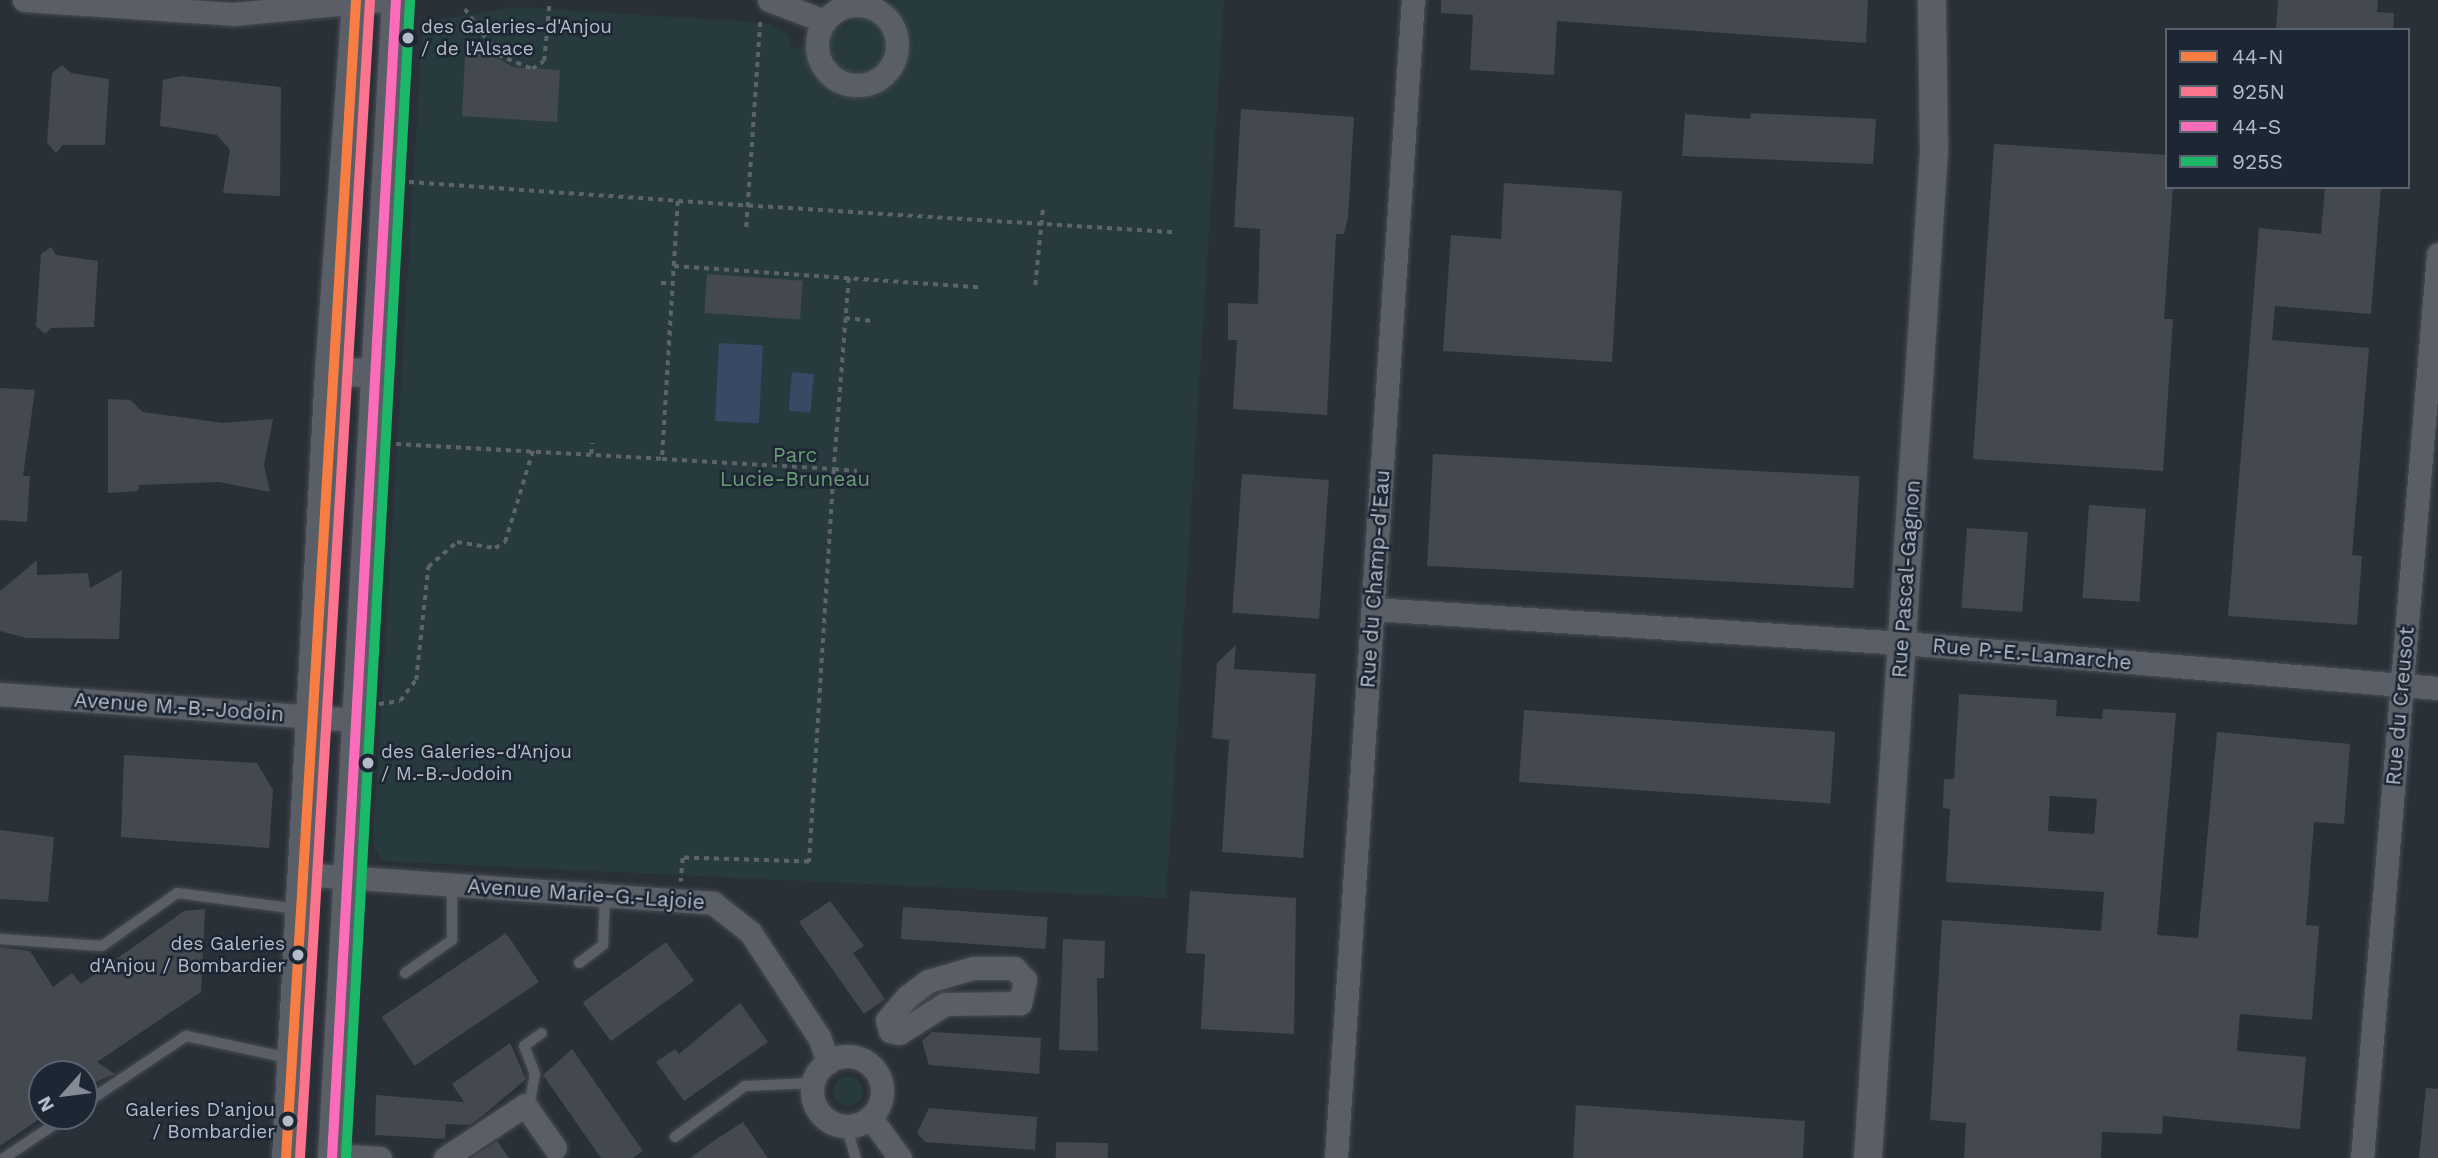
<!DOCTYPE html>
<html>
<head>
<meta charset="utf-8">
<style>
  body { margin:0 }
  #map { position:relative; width:2438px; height:1158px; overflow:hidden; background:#2a3038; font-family:"Work Sans",sans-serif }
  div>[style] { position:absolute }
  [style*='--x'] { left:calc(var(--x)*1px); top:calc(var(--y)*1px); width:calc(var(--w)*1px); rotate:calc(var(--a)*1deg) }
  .green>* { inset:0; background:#273a3e }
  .round { border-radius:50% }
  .water>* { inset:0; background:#384963; transform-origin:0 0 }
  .building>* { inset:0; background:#444950; transform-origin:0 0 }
  .path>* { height:3.5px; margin-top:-1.75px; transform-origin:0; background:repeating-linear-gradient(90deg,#5d636a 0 5px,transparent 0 10px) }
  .roads { filter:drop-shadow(0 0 2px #484c53) drop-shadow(0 0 2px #484c53) }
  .service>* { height:10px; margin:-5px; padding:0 5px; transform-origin:5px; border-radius:5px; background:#5a5e66 }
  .minor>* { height:23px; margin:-11.5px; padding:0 11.5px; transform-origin:11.5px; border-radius:11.5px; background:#5a5e66 }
  .minor>.ring { margin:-11.5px; padding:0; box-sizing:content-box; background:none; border:23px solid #5a5e66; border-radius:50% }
  .tertiary>* { height:28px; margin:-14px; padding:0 14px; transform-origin:14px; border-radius:14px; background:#5a5e66 }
  .bus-1>* { height:10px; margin:-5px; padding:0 5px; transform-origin:5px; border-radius:5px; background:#f77d43 }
  .bus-2>* { height:10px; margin:-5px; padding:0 5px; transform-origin:5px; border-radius:5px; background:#fc738d }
  .bus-3>* { height:10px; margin:-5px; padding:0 5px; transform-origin:5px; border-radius:5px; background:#fb6dba }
  .bus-4>* { height:10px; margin:-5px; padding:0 5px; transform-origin:5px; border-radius:5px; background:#1ab867 }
  .dots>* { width:19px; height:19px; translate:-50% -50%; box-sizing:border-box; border:4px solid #1d2633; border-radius:50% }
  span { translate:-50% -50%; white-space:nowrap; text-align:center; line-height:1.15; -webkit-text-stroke:5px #1d2633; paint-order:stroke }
  .bus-label { font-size:19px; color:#b4bcc9 }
  .left { translate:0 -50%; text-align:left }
  .right { translate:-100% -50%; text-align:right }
  .park-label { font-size:21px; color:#6b9a76 }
  .street-label { font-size:21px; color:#b4bcc9 }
  .legend { position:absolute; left:2165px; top:28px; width:245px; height:161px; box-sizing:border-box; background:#1d2633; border:2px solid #59626f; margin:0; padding:9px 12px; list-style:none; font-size:21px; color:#b4bcc9 }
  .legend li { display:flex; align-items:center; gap:14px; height:35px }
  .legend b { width:35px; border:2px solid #59626f }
  .north { position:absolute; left:28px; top:1060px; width:70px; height:70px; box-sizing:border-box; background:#1d2633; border:2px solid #59626f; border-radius:50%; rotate:242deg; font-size:19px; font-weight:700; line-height:28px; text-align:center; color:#b4bcc9 }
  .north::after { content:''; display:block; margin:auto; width:24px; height:32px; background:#848b96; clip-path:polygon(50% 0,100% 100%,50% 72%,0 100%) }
</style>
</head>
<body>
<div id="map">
  <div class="green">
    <i style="clip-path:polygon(897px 0,1224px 0,1166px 898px,382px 861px,373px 845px,423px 22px,516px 7px,769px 23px,787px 33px,794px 50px)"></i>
    <i class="round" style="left:833px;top:1076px;width:30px;height:30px"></i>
  </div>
  <div class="water">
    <i style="left:719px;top:343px;width:44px;height:78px;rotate:3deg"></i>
    <i style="left:792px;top:372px;width:22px;height:39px;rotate:5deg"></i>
  </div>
  <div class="building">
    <i style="clip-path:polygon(1441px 0,1868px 0,1866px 43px,1557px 21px,1554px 75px,1470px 70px,1473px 15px,1441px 13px)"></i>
    <i style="clip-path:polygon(2278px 0,2378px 0,2377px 12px,2394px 13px,2393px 30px,2276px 30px)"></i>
    <i style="clip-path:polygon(476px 46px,513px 67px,560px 70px,557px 122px,462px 116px,465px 57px)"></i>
    <i style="clip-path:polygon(62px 65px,71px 73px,109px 79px,105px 145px,63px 145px,56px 153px,47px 143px,52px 73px)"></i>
    <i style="clip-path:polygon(181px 76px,281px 87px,280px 196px,223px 193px,230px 150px,217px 135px,160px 126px,163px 80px)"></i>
    <i style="clip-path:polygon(1241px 109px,1354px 117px,1348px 218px,1344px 234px,1336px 234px,1327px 415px,1233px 409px,1237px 340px,1228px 340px,1228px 303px,1258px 304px,1260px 229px,1234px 227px)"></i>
    <i style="clip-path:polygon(1751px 113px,1876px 119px,1873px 164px,1682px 156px,1685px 114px,1750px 119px)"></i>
    <i style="clip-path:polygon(1994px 144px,2167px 155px,2167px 187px,2173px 187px,2164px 319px,2173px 319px,2163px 471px,1973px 459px)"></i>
    <i style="clip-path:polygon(1504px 183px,1622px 191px,1612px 362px,1443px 351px,1451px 235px,1501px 239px)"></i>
    <i style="clip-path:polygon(2325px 187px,2381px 187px,2371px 314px,2275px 306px,2272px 340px,2369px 348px,2352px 555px,2362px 556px,2357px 625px,2228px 616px,2259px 228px,2321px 234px)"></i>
    <i style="clip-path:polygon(51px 247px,56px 255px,98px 261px,94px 327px,51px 328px,45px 334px,36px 326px,41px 254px)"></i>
    <i style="left:707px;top:274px;width:96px;height:39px;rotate:4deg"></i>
    <i style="clip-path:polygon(0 388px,35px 390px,23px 476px,30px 476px,27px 522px,0 520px)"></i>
    <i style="clip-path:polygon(108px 399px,130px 400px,143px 412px,223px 423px,273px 419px,264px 465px,270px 492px,219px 482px,139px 485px,138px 491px,108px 493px)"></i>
    <i style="left:1433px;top:454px;width:427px;height:112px;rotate:3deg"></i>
    <i style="left:1242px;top:474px;width:87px;height:139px;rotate:4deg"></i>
    <i style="left:2089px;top:505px;width:57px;height:93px;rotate:4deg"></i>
    <i style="left:1967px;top:528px;width:61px;height:80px;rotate:4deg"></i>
    <i style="clip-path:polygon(37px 560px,37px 575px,88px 573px,90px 588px,122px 570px,119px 639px,26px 638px,0 631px,0 591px)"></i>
    <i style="clip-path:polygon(1236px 645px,1234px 669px,1316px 674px,1303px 858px,1222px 852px,1229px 740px,1212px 738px,1217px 663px)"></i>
    <i style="clip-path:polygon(evenodd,1959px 694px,2057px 700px,2056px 716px,2102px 719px,2103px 709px,2176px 713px,2157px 935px,2198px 938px,2217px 732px,2350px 744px,2344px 824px,2314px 822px,2306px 925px,2319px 926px,2312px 1020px,2240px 1014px,2237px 1051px,2306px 1057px,2300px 1129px,2163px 1116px,2162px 1134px,2102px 1132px,2101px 1158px,1964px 1158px,1966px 1123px,1930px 1120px,1942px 920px,2101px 931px,2104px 892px,1946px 882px,1950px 809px,1943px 808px,1944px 779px,1954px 779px,1959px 694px,2050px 796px,2097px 799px,2094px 834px,2048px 831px,2050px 796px)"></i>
    <i style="left:1524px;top:710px;width:312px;height:72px;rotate:4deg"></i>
    <i style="clip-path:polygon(124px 755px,257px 763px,273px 790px,269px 848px,121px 837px)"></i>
    <i style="clip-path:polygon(0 830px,54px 837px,48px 902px,0 899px)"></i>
    <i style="clip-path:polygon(1190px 891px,1296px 898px,1294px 1034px,1201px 1029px,1205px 954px,1186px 953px)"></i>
    <i style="clip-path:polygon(830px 901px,864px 946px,853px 953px,885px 999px,864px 1014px,799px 922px)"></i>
    <i style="left:903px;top:907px;width:145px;height:32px;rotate:4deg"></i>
    <i style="clip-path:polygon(205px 909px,201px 992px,97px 1062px,115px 1074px,84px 1087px,84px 1074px,42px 1074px,42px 1117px,0 1146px,0 947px,30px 951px,53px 987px,72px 973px,81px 984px,184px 911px)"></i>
    <i style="left:506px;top:933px;width:59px;height:150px;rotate:56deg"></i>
    <i style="clip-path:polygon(1063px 939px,1105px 941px,1104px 978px,1097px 978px,1098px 1051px,1059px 1050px)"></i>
    <i style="left:666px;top:942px;width:48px;height:103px;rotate:54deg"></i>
    <i style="clip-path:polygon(740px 1003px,768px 1042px,684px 1101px,656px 1062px,675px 1049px,679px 1054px)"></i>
    <i style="clip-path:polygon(932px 1032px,1041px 1038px,1039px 1074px,929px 1065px,922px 1041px)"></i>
    <i style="clip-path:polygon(510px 1043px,526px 1079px,481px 1117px,470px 1125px,446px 1124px,445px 1139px,375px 1135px,376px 1095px,464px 1102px,452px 1084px)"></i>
    <i style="clip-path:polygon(572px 1049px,643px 1151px,633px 1158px,601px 1158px,543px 1075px)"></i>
    <i style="clip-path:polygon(2426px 1088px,2438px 1089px,2438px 1158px,2419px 1158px)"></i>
    <i style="clip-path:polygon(1576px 1105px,1805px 1121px,1803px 1158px,1573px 1158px)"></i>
    <i style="clip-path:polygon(929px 1108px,1037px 1117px,1035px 1150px,925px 1142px,917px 1133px)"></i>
    <i style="clip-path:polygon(743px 1122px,768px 1158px,690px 1158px,718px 1138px)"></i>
    <i style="clip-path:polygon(497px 1141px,509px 1158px,470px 1158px)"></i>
    <i style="left:1056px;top:1142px;width:52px;height:16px;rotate:1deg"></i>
  </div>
  <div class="path">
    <i style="--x:465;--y:9;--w:57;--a:54.3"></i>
    <i style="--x:498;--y:55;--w:37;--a:22"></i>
    <i style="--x:532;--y:69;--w:14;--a:-34"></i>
    <i style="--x:544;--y:61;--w:55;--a:-84.8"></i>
    <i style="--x:409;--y:182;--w:270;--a:4"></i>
    <i style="--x:678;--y:201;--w:258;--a:93.5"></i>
    <i style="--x:662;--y:459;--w:172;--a:3.3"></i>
    <i style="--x:834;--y:469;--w:394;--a:93.6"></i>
    <i style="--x:809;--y:862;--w:126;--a:-178.2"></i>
    <i style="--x:683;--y:858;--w:24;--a:95"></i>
    <i style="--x:678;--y:201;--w:497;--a:3.6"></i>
    <i style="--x:746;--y:227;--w:207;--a:-86.1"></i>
    <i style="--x:674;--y:266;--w:305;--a:4"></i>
    <i style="--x:849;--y:278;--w:192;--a:94.5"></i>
    <i style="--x:834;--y:469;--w:23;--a:5"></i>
    <i style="--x:661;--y:283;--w:12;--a:0"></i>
    <i style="--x:1035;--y:285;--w:79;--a:-84.2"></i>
    <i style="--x:845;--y:318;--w:28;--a:6"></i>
    <i style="--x:396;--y:444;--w:266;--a:3.2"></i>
    <i style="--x:591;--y:454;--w:11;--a:-85"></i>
    <i style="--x:379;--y:704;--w:21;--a:-8"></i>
    <i style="--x:400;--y:701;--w:26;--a:-53"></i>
    <i style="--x:416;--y:680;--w:114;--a:-83.9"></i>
    <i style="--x:428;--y:567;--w:38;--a:-41"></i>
    <i style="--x:457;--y:542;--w:38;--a:9"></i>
    <i style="--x:495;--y:548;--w:12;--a:-31"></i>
    <i style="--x:505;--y:542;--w:96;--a:-73.1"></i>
  </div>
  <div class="roads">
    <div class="service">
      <i style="--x:0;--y:939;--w:102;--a:3.9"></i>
      <i style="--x:102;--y:946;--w:92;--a:-35.2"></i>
      <i style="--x:177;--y:893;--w:121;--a:7.6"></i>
      <i style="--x:579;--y:963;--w:30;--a:-37"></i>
      <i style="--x:603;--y:945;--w:49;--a:-87.7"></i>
      <i style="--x:405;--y:973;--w:57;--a:-35.1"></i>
      <i style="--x:452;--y:940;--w:56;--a:-90"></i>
      <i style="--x:84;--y:1104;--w:123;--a:-33.7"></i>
      <i style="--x:186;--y:1036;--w:105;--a:12.1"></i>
      <i style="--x:529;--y:1107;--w:34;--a:-80"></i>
      <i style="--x:535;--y:1074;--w:30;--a:-111"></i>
      <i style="--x:524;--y:1046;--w:22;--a:-36"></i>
      <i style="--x:846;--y:1126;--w:34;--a:73"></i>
      <i style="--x:675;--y:1137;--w:87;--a:-36.1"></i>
      <i style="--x:745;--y:1086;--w:68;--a:-2.5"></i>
      <i style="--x:4;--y:1158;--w:76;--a:-33.7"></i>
    </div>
    <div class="minor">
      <i style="--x:24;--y:0;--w:209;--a:3.8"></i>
      <i style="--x:233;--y:14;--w:148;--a:-5.4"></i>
      <i style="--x:769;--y:0;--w:59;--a:20.9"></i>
      <i class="ring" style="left:817px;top:5px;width:57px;height:57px"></i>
      <i style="--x:1373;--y:609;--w:531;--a:3.67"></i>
      <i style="--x:1903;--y:643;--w:537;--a:4.81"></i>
      <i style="--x:0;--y:694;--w:358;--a:4.2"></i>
      <i style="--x:301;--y:874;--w:413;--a:4"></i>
      <i style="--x:713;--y:903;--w:47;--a:38.1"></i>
      <i style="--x:750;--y:932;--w:126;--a:56.7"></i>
      <i style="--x:819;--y:1037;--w:27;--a:70"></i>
      <i style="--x:973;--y:968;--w:41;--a:0"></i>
      <i style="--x:1014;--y:968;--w:16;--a:47"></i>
      <i style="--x:1025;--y:980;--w:24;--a:102"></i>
      <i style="--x:1020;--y:1003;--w:75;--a:179.2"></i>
      <i style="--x:945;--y:1004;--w:54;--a:147.8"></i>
      <i style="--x:899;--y:1033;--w:9;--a:-167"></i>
      <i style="--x:890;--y:1031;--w:11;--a:-105"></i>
      <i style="--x:887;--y:1020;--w:32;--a:-49"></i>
      <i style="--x:908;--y:996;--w:25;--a:-37"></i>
      <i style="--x:928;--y:981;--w:47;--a:-16.1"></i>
      <i class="ring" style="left:812px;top:1056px;width:47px;height:47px"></i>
      <i style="--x:870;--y:1117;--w:51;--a:53.8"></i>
      <i style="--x:332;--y:1155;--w:48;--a:3.6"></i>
      <i style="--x:445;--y:1158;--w:96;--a:-33.5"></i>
      <i style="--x:525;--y:1105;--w:52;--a:55.1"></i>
      <i style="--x:1336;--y:1158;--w:1161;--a:-86.2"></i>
      <i style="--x:2362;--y:1158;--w:907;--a:-85.19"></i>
    </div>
    <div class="tertiary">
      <i style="--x:329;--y:371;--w:49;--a:3.5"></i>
      <i style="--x:286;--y:1158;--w:788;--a:-86.87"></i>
      <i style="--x:329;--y:371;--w:372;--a:-85.8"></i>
      <i style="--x:332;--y:1158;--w:1160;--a:-86.84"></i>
      <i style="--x:1868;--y:1158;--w:1008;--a:-86.25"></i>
      <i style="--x:1934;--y:152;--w:152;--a:-90.8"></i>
    </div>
  </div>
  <div class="bus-1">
    <i style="--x:286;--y:1158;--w:1160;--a:-86.54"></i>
  </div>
  <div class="bus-2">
    <i style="--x:300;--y:1158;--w:1159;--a:-86.54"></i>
  </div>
  <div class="bus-3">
    <i style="--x:332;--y:1158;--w:1160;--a:-86.84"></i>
  </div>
  <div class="bus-4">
    <i style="--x:346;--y:1158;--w:1159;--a:-86.83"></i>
  </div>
  <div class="dots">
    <i style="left:408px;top:38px;background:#b4bcc9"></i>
    <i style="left:368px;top:763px;background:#b4bcc9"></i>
    <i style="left:298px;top:955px;background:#b4bcc9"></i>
    <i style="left:288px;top:1121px;background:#b4bcc9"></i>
  </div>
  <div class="bus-label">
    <span class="left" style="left:421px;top:38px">des Galeries-d'Anjou<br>/ de l'Alsace</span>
    <span class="left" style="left:381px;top:763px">des Galeries-d'Anjou<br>/ M.-B.-Jodoin</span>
    <span class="right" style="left:285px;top:955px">des Galeries<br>d'Anjou / Bombardier</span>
    <span class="right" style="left:275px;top:1121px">Galeries D'anjou<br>/ Bombardier</span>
  </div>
  <div class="park-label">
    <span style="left:795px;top:467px">Parc<br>Lucie-Bruneau</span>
  </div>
  <div class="street-label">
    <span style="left:1375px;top:579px;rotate:-86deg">Rue du Champ-d'Eau</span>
    <span style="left:1906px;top:579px;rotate:-86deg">Rue Pascal-Gagnon</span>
    <span style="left:2032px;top:654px;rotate:5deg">Rue P.-E.-Lamarche</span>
    <span style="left:2400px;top:706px;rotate:-85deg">Rue du Creusot</span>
    <span style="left:179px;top:707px;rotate:4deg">Avenue M.-B.-Jodoin</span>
    <span style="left:586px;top:894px;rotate:4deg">Avenue Marie-G.-Lajoie</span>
  </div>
  <ul class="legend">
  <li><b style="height:9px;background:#f77d43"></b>44-N</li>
  <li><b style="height:9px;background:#fc738d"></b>925N</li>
  <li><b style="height:9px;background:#fb6dba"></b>44-S</li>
  <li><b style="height:9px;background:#1ab867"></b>925S</li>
  </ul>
  <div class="north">N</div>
</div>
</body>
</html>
